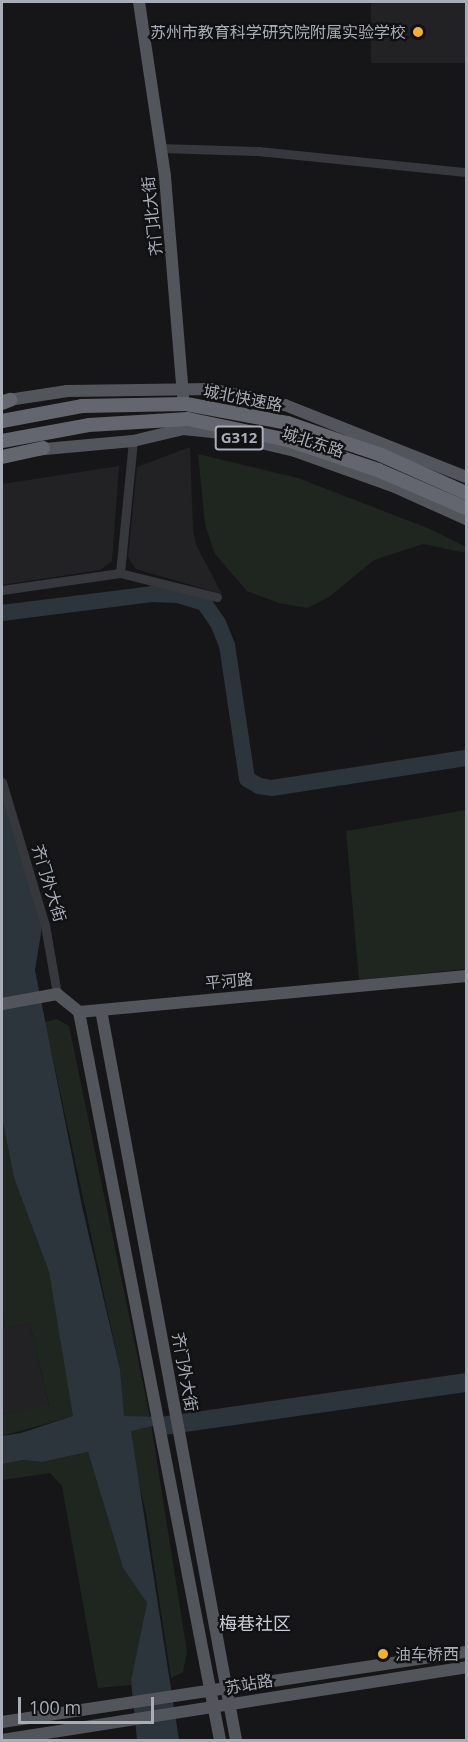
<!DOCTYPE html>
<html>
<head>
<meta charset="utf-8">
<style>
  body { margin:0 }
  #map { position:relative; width:468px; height:1742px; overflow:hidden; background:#161618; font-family:"Open Sans","Noto Sans SC",sans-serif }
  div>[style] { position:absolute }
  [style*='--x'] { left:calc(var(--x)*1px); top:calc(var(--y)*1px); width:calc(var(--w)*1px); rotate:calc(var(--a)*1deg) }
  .built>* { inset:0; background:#222225; transform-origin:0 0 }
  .green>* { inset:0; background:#1e261f }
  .water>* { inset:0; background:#2c353c }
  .river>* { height:16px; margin:-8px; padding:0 8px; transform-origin:8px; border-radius:8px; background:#2c353c }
  .minor>* { height:9px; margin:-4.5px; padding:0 4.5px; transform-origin:4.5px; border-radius:4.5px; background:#37383d }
  .major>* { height:12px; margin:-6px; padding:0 6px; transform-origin:6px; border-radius:6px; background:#53555c }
  .highway>* { height:14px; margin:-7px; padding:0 7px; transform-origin:7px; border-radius:7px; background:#63666e }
  .dots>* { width:16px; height:16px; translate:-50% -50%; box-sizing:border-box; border:3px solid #111113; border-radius:50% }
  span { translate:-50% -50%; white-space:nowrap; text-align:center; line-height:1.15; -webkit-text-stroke:4.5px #111113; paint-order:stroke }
  .shield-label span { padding:2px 4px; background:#111113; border:2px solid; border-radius:4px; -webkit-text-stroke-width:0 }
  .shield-label { font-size:15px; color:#a8adb8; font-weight:700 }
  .poi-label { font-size:16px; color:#a8adb8 }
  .right { translate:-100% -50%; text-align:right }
  .left { translate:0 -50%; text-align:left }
  .street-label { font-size:16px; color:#a8adb8 }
  .neighbourhood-label { font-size:18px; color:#c9ccd4 }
  .frame { position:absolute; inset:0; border:3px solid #a8adb8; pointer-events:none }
  .scale { position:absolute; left:18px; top:1697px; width:136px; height:27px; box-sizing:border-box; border:3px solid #a8adb8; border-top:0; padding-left:8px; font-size:18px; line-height:21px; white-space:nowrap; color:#a8adb8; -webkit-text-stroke:4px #111113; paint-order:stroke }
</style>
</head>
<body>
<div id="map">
  <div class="built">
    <i style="left:371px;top:2px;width:95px;height:61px"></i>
    <i style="clip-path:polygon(190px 447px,193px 530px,197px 547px,222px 594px,136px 569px,128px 557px,137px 467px)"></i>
    <i style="clip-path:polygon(119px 466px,112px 561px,100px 570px,2px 585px,2px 484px)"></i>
    <i style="clip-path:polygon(2px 1303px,5px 1328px,30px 1323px,49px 1406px,2px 1414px)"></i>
  </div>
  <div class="green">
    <i style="clip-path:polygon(198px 454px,298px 478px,430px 529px,466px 547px,466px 553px,423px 544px,374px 560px,329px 597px,307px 608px,279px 603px,247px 591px,215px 554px,205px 524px)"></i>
    <i style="clip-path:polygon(466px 810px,466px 969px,359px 980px,346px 831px)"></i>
    <i style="clip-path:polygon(57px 1019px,69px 1026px,150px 1417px,187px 1652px,183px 1672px,171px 1678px,146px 1513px,122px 1412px,120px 1369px,45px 1022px)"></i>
    <i style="clip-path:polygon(2px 1118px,14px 1178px,49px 1272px,74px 1416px,2px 1436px,2px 1414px,49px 1405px,30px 1323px,5px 1328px,2px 1303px)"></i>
    <i style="clip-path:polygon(88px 1452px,123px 1568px,147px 1603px,131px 1685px,98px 1688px,62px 1486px,50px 1473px,2px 1480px,2px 1464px,23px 1460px,42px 1462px)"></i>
  </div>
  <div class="water">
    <i style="clip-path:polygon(2px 794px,42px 927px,35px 970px,82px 1206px,120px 1369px,124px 1416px,160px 1417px,466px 1373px,466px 1392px,164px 1435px,162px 1424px,131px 1431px,179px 1740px,137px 1740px,131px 1681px,147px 1603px,123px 1568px,88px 1452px,42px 1462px,23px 1460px,2px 1464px,2px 1436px,21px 1433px,73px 1416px,49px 1272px,14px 1178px,2px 1118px)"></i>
  </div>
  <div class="river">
    <i style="--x:2;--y:613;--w:151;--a:-7.2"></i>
    <i style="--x:152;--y:594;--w:26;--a:2"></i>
    <i style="--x:178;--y:595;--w:27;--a:17"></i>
    <i style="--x:204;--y:603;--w:24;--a:55"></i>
    <i style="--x:218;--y:623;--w:24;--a:68"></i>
    <i style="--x:227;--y:645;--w:135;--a:81.5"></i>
    <i style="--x:247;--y:779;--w:14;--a:30"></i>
    <i style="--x:259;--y:786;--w:13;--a:9"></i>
    <i style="--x:272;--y:788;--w:196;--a:-8.8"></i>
  </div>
  <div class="minor">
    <i style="--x:161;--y:148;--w:97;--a:1.8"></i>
    <i style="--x:258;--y:151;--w:209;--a:5.8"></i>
    <i style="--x:120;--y:573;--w:133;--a:-84.4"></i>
    <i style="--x:2;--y:590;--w:119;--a:-8.2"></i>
    <i style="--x:120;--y:573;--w:100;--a:13.9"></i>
    <i style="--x:2;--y:782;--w:149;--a:73.3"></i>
    <i style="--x:45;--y:925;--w:70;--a:80.1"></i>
  </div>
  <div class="major">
    <i style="--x:139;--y:2;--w:177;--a:81.5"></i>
    <i style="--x:165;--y:177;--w:221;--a:85.3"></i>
    <i style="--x:2;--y:401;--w:66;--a:-8.7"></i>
    <i style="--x:67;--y:391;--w:144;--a:-0.8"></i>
    <i style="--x:211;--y:389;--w:76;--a:12.2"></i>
    <i style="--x:285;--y:405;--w:195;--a:21.7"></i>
    <i style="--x:34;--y:450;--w:99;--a:-5.2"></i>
    <i style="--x:133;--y:441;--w:51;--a:-13.5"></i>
    <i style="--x:183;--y:429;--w:30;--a:6"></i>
    <i style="--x:213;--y:432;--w:84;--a:13"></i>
    <i style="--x:295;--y:451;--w:106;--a:19.8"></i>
    <i style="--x:395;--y:487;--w:78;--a:24.3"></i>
    <i style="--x:2;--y:1004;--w:56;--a:-10.3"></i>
    <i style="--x:57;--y:994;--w:28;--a:39"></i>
    <i style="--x:79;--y:1012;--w:389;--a:-5.3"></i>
    <i style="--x:101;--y:1010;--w:742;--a:79.52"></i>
    <i style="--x:79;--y:1012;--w:742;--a:79.04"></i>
    <i style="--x:2;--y:1722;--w:469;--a:-8.6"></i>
    <i style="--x:2;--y:1740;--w:470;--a:-8.9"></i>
  </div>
  <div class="highway">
    <i style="--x:2;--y:403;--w:9;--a:-21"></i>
    <i style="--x:2;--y:421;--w:81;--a:-10.6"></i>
    <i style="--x:82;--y:406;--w:104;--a:-1.1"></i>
    <i style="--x:186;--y:404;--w:104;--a:10.6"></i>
    <i style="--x:288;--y:423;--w:98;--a:19"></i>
    <i style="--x:381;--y:455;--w:93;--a:24.1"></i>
    <i style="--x:2;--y:441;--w:88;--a:-10.4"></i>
    <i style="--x:89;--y:425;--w:99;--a:-3.5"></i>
    <i style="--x:188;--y:419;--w:102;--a:11.9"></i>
    <i style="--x:288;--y:440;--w:95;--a:18.4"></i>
    <i style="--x:378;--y:470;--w:96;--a:23.4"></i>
    <i style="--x:2;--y:457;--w:42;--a:-12.4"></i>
  </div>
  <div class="dots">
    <i style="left:418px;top:32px;background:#f2b134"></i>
    <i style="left:383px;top:1654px;background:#f2b134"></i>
  </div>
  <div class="shield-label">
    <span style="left:239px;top:438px">G312</span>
  </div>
  <div class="poi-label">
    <span class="right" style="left:406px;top:32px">苏州市教育科学研究院附属实验学校</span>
    <span class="left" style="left:395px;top:1654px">油车桥西</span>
  </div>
  <div class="street-label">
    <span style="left:152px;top:216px;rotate:-96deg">齐门北大街</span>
    <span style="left:243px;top:398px;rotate:11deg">城北快速路</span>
    <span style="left:313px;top:442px;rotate:18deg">城北东路</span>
    <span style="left:49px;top:883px;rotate:73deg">齐门外大街</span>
    <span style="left:229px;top:981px;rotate:-5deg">平河路</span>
    <span style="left:185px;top:1372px;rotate:80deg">齐门外大街</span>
    <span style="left:249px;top:1684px;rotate:-10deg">苏站路</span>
  </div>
  <div class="neighbourhood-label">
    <span style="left:255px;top:1623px">梅巷社区</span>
  </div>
  <div class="frame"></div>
  <div class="scale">100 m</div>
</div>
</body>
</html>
